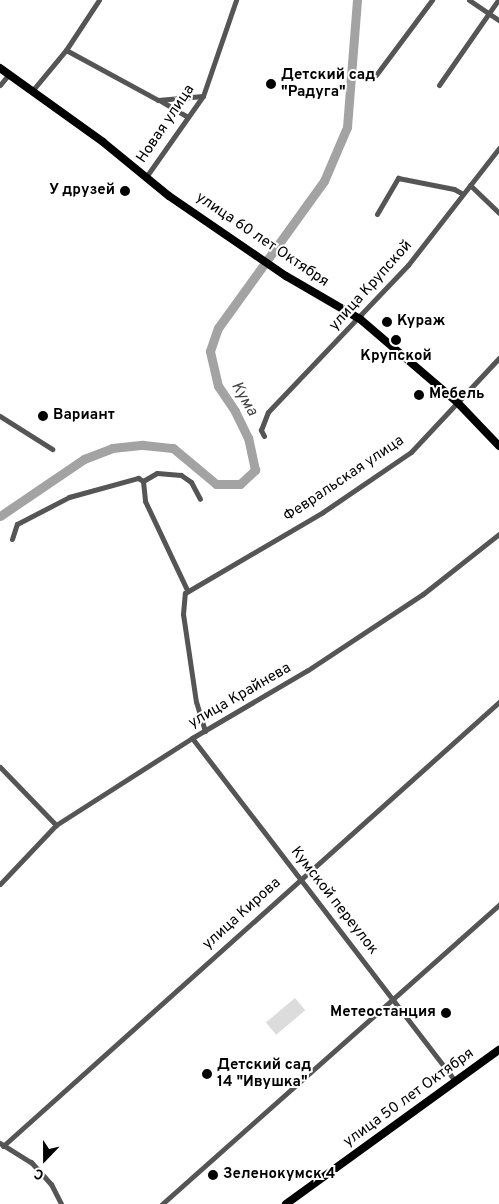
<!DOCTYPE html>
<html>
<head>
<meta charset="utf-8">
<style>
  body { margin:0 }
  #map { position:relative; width:499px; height:1204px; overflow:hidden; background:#fff; font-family:Overpass,sans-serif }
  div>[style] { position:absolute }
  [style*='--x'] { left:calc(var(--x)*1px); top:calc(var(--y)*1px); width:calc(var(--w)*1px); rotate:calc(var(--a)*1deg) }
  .green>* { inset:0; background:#dcdcdc; transform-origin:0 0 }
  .river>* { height:9px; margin:-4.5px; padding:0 4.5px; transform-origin:4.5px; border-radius:4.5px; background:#a3a3a3 }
  .minor>* { height:5px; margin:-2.5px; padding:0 2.5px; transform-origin:2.5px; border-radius:2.5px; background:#555 }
  .primary>* { height:8px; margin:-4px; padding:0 4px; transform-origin:4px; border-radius:4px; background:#000 }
  .trunk>* { height:8px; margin:-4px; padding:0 4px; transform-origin:4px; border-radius:4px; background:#000 }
  .dots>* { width:14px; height:14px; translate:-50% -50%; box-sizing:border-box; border:2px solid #fff; border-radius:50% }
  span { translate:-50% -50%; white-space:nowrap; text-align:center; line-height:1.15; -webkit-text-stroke:4px #fff; paint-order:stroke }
  .poi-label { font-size:15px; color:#000; font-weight:700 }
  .left { translate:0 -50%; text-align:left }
  .right { translate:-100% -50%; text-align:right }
  .street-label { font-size:15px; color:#000 }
  .water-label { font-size:16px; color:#444; font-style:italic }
  .north { position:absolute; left:20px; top:1134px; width:50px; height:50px; -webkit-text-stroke:4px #fff; paint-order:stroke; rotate:202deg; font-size:14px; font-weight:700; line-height:20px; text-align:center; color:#000 }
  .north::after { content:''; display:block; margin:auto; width:18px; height:22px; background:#000; clip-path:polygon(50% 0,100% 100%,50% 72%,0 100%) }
</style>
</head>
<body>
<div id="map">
  <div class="green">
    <i style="left:295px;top:998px;width:16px;height:38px;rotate:50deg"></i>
  </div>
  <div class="river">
    <i style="--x:0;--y:516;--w:102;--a:-34.2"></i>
    <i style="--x:84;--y:459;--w:30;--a:-21"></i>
    <i style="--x:112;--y:448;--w:31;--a:-6"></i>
    <i style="--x:143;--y:445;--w:30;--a:6"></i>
    <i style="--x:173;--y:448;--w:56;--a:39.9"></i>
    <i style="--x:216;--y:484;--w:24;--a:0"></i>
    <i style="--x:240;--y:484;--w:21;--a:-43"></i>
    <i style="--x:255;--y:470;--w:33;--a:-102"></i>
    <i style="--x:248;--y:438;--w:30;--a:-116"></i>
    <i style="--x:235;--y:411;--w:30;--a:-124"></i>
    <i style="--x:218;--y:386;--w:36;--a:-103"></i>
    <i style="--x:210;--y:351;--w:24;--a:-71"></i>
    <i style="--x:218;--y:328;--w:181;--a:-54.2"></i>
    <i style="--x:324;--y:181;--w:59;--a:-66.9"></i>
    <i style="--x:347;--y:127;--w:127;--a:-85.5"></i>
  </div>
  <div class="minor">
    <i style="--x:469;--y:0;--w:36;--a:34"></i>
    <i style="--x:66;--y:50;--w:105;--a:28.5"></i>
    <i style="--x:158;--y:100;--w:45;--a:-5.1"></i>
    <i style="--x:376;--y:75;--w:94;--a:-53.3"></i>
    <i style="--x:0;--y:85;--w:14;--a:-51"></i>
    <i style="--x:439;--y:85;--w:103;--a:-55.2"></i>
    <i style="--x:32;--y:91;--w:53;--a:-50.3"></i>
    <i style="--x:66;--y:50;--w:60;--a:-56.6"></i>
    <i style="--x:161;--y:101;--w:31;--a:31"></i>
    <i style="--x:146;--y:177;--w:99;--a:-54.9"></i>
    <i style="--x:203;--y:96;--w:102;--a:-71"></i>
    <i style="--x:470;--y:185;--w:40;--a:44"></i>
    <i style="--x:377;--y:214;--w:42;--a:-59.7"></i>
    <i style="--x:398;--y:178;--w:57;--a:11.1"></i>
    <i style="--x:454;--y:189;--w:10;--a:29"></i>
    <i style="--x:0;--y:416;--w:62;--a:32.4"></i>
    <i style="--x:264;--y:436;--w:7;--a:-117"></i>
    <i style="--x:261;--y:430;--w:19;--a:-69"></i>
    <i style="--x:268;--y:412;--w:203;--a:-46.4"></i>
    <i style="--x:408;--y:265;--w:148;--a:-52.1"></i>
    <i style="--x:143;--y:481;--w:20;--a:84"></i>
    <i style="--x:145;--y:501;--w:98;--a:64.7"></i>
    <i style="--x:12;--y:539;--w:16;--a:-72"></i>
    <i style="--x:17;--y:524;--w:59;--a:-27.4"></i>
    <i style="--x:69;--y:497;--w:72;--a:-15.4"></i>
    <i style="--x:138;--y:478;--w:6;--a:31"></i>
    <i style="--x:143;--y:481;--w:16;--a:-30"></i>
    <i style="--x:157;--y:473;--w:24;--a:5"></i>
    <i style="--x:181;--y:475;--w:12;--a:35"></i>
    <i style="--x:191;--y:482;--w:19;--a:62"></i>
    <i style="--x:205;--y:731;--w:30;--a:-107"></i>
    <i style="--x:196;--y:702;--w:89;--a:-98.4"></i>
    <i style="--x:183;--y:614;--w:21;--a:-85"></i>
    <i style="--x:185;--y:593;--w:160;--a:-30.4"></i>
    <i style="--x:323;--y:512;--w:107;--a:-34.3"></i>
    <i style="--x:411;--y:452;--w:129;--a:-46.9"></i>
    <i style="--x:192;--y:738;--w:432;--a:52.5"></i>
    <i style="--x:0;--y:767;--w:81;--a:46"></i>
    <i style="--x:0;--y:884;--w:81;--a:-46.5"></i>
    <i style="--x:56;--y:825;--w:161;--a:-32.6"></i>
    <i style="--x:192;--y:738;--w:134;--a:-30.4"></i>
    <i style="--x:308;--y:670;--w:138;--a:-33.5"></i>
    <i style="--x:423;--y:594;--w:97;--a:-38.3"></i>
    <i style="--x:0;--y:1143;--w:36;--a:32"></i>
    <i style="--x:31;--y:1162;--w:30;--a:48"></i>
    <i style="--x:51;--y:1184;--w:22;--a:63"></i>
    <i style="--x:3;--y:1146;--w:666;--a:-41.83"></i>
    <i style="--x:162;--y:1204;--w:451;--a:-41.6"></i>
  </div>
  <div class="primary">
    <i style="--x:0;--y:68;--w:127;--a:35.7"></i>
    <i style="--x:103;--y:142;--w:85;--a:39.3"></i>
    <i style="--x:169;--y:196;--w:142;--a:34.4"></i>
    <i style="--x:286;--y:276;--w:86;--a:30.2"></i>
    <i style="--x:360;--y:319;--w:128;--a:40.6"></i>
    <i style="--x:457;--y:402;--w:61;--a:46.3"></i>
  </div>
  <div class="trunk">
    <i style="--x:286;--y:1204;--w:263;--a:-35.9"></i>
  </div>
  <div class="dots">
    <i style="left:271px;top:84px;background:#000"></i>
    <i style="left:125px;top:191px;background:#000"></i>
    <i style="left:387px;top:322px;background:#000"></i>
    <i style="left:396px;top:340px;background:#000"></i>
    <i style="left:419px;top:395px;background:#000"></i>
    <i style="left:43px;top:416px;background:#000"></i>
    <i style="left:446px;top:1013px;background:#000"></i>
    <i style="left:207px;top:1074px;background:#000"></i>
    <i style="left:213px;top:1175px;background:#000"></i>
  </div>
  <div class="poi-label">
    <span class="left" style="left:281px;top:84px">Детский сад<br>"Радуга"</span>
    <span class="right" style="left:115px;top:191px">У друзей</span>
    <span class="left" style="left:397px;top:322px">Кураж</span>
    <span style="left:396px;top:357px">Крупской</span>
    <span class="left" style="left:429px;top:395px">Мебель</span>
    <span class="left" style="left:53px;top:416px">Вариант</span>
    <span class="right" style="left:436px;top:1013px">Метеостанция</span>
    <span class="left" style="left:217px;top:1074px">Детский сад<br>14 "Ивушка"</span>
    <span class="left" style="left:223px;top:1175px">Зеленокумск 4</span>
  </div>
  <div class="street-label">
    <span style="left:166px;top:124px;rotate:-56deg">Новая улица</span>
    <span style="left:262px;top:240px;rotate:34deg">улица 60 лет Октября</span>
    <span style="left:371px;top:286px;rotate:-48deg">улица Крупской</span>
    <span style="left:344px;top:479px;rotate:-34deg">Февральская улица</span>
    <span style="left:240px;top:696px;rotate:-30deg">улица Крайнева</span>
    <span style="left:334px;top:901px;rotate:52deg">Кумской переулок</span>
    <span style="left:242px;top:914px;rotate:-42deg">улица Кирова</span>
    <span style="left:409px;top:1098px;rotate:-36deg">улица 50 лет Октября</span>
  </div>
  <div class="water-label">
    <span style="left:244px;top:399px;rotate:60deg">Кума</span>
  </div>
  <div class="north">С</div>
</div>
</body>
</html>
